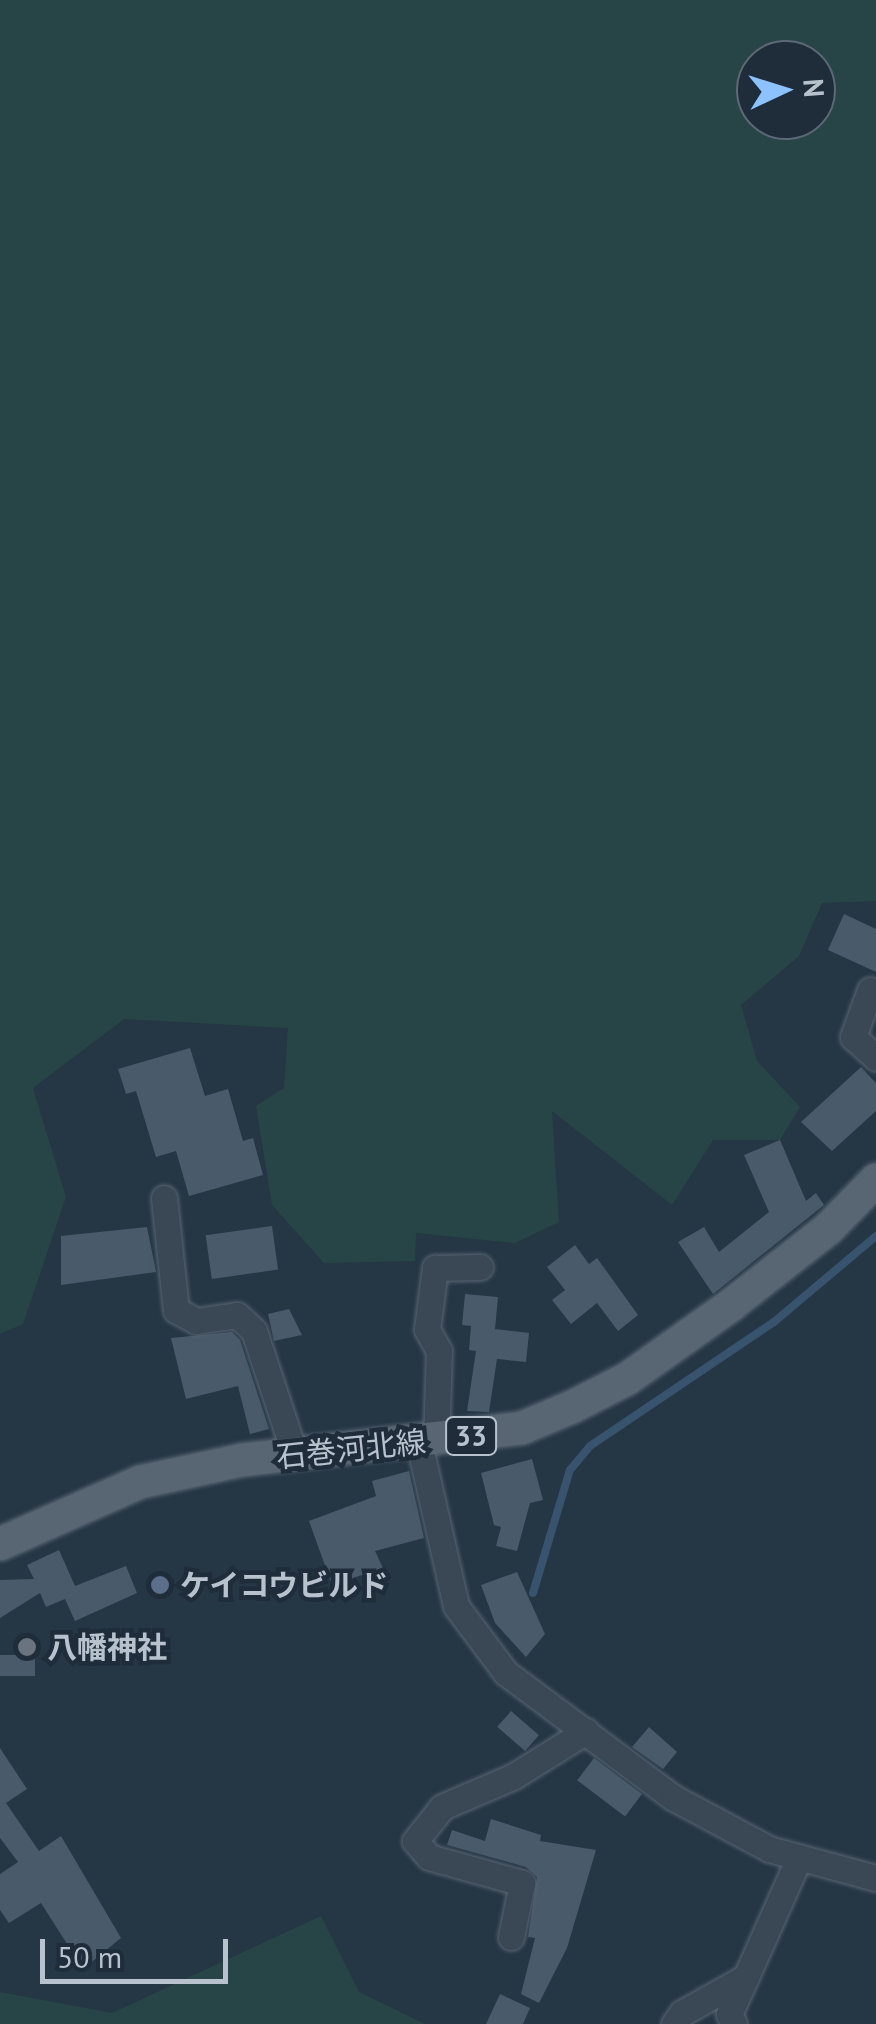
<!DOCTYPE html>
<html>
<head>
<meta charset="utf-8">
<style>
  body { margin:0 }
  #map { position:relative; width:876px; height:2024px; overflow:hidden; background:#253645; font-family:"PT Sans","Noto Sans JP",sans-serif }
  div>[style] { position:absolute }
  [style*='--x'] { left:calc(var(--x)*1px); top:calc(var(--y)*1px); width:calc(var(--w)*1px); rotate:calc(var(--a)*1deg) }
  .green>* { inset:0; background:#274546 }
  .stream>* { height:8px; margin:-4px; padding:0 4px; transform-origin:4px; border-radius:4px; background:#38536d }
  .building>* { inset:0; background:#495a6b; transform-origin:0 0 }
  .roads { filter:drop-shadow(0 0 2px #596572) drop-shadow(0 0 2px #596572) }
  .minor>* { height:25px; margin:-12.5px; padding:0 12.5px; transform-origin:12.5px; border-radius:12.5px; background:#3a4754 }
  .major>* { height:32px; margin:-16px; padding:0 16px; transform-origin:16px; border-radius:16px; background:#586674 }
  .dots>* { width:28px; height:28px; translate:-50% -50%; box-sizing:border-box; border:5px solid #1f2c3a; border-radius:50% }
  span { translate:-50% -50%; white-space:nowrap; text-align:center; line-height:1.15; -webkit-text-stroke:9px #1f2c3a; paint-order:stroke }
  .shield-label span { padding:2px 8px; background:#1f2c3a; border:2px solid; border-radius:8px; -webkit-text-stroke-width:0 }
  .shield-label { font-size:28px; color:#b8c2ce; font-weight:700 }
  .street-label { font-size:30px; color:#b8c2ce }
  .poi-label { font-size:30px; color:#b8c2ce; font-weight:700 }
  .left { translate:0 -50%; text-align:left }
  .north { position:absolute; left:736px; top:40px; width:100px; height:100px; box-sizing:border-box; background:#1f2c3a; border:2px solid #5c6875; border-radius:50%; rotate:86deg; font-size:28px; font-weight:700; line-height:40px; text-align:center; color:#b8c2ce }
  .north::after { content:''; display:block; margin:auto; width:35px; height:45px; background:#8bc2ff; clip-path:polygon(50% 0,100% 100%,50% 72%,0 100%) }
  .scale { position:absolute; left:40px; top:1939px; width:188px; height:45px; box-sizing:border-box; border:5px solid #b8c2ce; border-top:0; padding-left:12px; font-size:30px; line-height:35px; white-space:nowrap; color:#b8c2ce; -webkit-text-stroke:8px #1f2c3a; paint-order:stroke }
</style>
</head>
<body>
<div id="map">
  <div class="green">
    <i style="clip-path:polygon(evenodd,0 0,876px 0,876px 901px,822px 903px,799px 956px,741px 1005px,757px 1061px,800px 1107px,780px 1140px,713px 1140px,672px 1205px,552px 1111px,559px 1222px,515px 1243px,416px 1233px,415px 1261px,324px 1263px,272px 1205px,256px 1106px,284px 1088px,288px 1028px,124px 1019px,33px 1088px,66px 1197px,23px 1324px,0 1334px,0 0,816px 60px,816px 120px,756px 120px,756px 60px,816px 60px)"></i>
    <i style="clip-path:polygon(321px 1916px,359px 1992px,425px 2024px,0 2024px,0 1992px,112px 2013px)"></i>
  </div>
  <div class="stream">
    <i style="--x:533;--y:1593;--w:128;--a:-73.3"></i>
    <i style="--x:570;--y:1470;--w:31;--a:-50"></i>
    <i style="--x:590;--y:1446;--w:222;--a:-34"></i>
    <i style="--x:774;--y:1322;--w:133;--a:-40.1"></i>
  </div>
  <div class="building">
    <i style="clip-path:polygon(844px 914px,876px 929px,876px 972px,828px 950px)"></i>
    <i style="clip-path:polygon(190px 1048px,205px 1096px,228px 1089px,243px 1141px,253px 1138px,263px 1175px,189px 1196px,176px 1151px,156px 1157px,136px 1091px,126px 1094px,118px 1069px)"></i>
    <i style="clip-path:polygon(861px 1067px,876px 1083px,876px 1111px,832px 1151px,801px 1122px)"></i>
    <i style="clip-path:polygon(780px 1140px,806px 1201px,816px 1193px,824px 1205px,713px 1294px,678px 1242px,704px 1227px,719px 1252px,769px 1212px,744px 1155px)"></i>
    <i style="left:272px;top:1226px;width:44px;height:67px;rotate:82deg"></i>
    <i style="clip-path:polygon(147px 1227px,156px 1272px,61px 1285px,61px 1236px)"></i>
    <i style="clip-path:polygon(575px 1245px,589px 1264px,597px 1258px,638px 1315px,618px 1331px,597px 1303px,571px 1324px,552px 1300px,565px 1290px,547px 1267px)"></i>
    <i style="clip-path:polygon(465px 1294px,498px 1297px,495px 1329px,529px 1333px,526px 1362px,497px 1359px,489px 1412px,467px 1411px,476px 1351px,469px 1350px,471px 1326px,462px 1325px)"></i>
    <i style="clip-path:polygon(289px 1309px,302px 1335px,274px 1341px,268px 1314px)"></i>
    <i style="clip-path:polygon(232px 1332px,240px 1340px,269px 1429px,250px 1434px,238px 1386px,186px 1399px,171px 1338px)"></i>
    <i style="clip-path:polygon(532px 1459px,543px 1500px,530px 1503px,517px 1551px,496px 1546px,501px 1527px,494px 1525px,481px 1473px)"></i>
    <i style="clip-path:polygon(409px 1471px,424px 1538px,375px 1551px,383px 1568px,332px 1585px,309px 1521px,376px 1496px,372px 1481px)"></i>
    <i style="clip-path:polygon(59px 1550px,75px 1586px,126px 1566px,137px 1593px,75px 1621px,65px 1599px,46px 1607px,40px 1593px,0 1618px,0 1580px,34px 1579px,27px 1565px)"></i>
    <i style="clip-path:polygon(517px 1572px,545px 1634px,526px 1657px,495px 1623px,481px 1585px)"></i>
    <i style="left:0;top:1655px;width:35px;height:21px"></i>
    <i style="left:511px;top:1711px;width:37px;height:21px;rotate:41deg"></i>
    <i style="clip-path:polygon(649px 1727px,677px 1752px,663px 1769px,632px 1747px)"></i>
    <i style="clip-path:polygon(0 1748px,27px 1789px,6px 1803px,39px 1851px,61px 1836px,121px 1938px,83px 1969px,41px 1903px,9px 1923px,0 1910px,0 1874px,18px 1862px,0 1838px)"></i>
    <i style="left:594px;top:1758px;width:60px;height:28px;rotate:37deg"></i>
    <i style="clip-path:polygon(491px 1819px,541px 1835px,540px 1841px,596px 1850px,567px 1948px,539px 2003px,521px 1994px,535px 1938px,528px 1937px,537px 1877px,526px 1867px,447px 1845px,452px 1830px,485px 1841px)"></i>
    <i style="clip-path:polygon(500px 1994px,530px 2008px,523px 2024px,486px 2024px)"></i>
  </div>
  <div class="roads">
    <div class="minor">
      <i style="--x:870;--y:990;--w:50;--a:109.9"></i>
      <i style="--x:853;--y:1037;--w:31;--a:42"></i>
      <i style="--x:164;--y:1198;--w:113;--a:83.9"></i>
      <i style="--x:176;--y:1310;--w:23;--a:29"></i>
      <i style="--x:196;--y:1321;--w:41;--a:-8.3"></i>
      <i style="--x:237;--y:1315;--w:23;--a:43"></i>
      <i style="--x:254;--y:1331;--w:131;--a:71.7"></i>
      <i style="--x:436;--y:1441;--w:90;--a:-88.1"></i>
      <i style="--x:439;--y:1351;--w:25;--a:-119"></i>
      <i style="--x:427;--y:1329;--w:62;--a:-82.5"></i>
      <i style="--x:435;--y:1268;--w:45;--a:-1.3"></i>
      <i style="--x:419;--y:1443;--w:167;--a:77.2"></i>
      <i style="--x:456;--y:1606;--w:84;--a:53.3"></i>
      <i style="--x:506;--y:1673;--w:209;--a:36.7"></i>
      <i style="--x:674;--y:1798;--w:108;--a:28.2"></i>
      <i style="--x:769;--y:1849;--w:111;--a:15.2"></i>
      <i style="--x:511;--y:1937;--w:55;--a:-78.5"></i>
      <i style="--x:522;--y:1883;--w:97;--a:-164.4"></i>
      <i style="--x:429;--y:1857;--w:21;--a:-131"></i>
      <i style="--x:415;--y:1841;--w:43;--a:-51.5"></i>
      <i style="--x:442;--y:1807;--w:78;--a:-23.3"></i>
      <i style="--x:514;--y:1776;--w:85;--a:-32"></i>
      <i style="--x:674;--y:2024;--w:14;--a:-54"></i>
      <i style="--x:682;--y:2013;--w:73;--a:-29.4"></i>
      <i style="--x:746;--y:1977;--w:130;--a:-66"></i>
      <i style="--x:734;--y:2024;--w:11;--a:-117"></i>
      <i style="--x:729;--y:2014;--w:41;--a:-65.3"></i>
    </div>
    <div class="major">
      <i style="--x:0;--y:1544;--w:153;--a:-23.9"></i>
      <i style="--x:140;--y:1482;--w:104;--a:-12.2"></i>
      <i style="--x:242;--y:1460;--w:282;--a:-6.5"></i>
      <i style="--x:522;--y:1428;--w:54;--a:-22.8"></i>
      <i style="--x:572;--y:1407;--w:62;--a:-27"></i>
      <i style="--x:627;--y:1379;--w:128;--a:-35.4"></i>
      <i style="--x:731;--y:1305;--w:123;--a:-38.1"></i>
      <i style="--x:828;--y:1229;--w:69;--a:-45.6"></i>
    </div>
  </div>
  <div class="dots">
    <i style="left:160px;top:1585px;background:#5c6f8a"></i>
    <i style="left:27px;top:1647px;background:#6b7280"></i>
  </div>
  <div class="shield-label">
    <span style="left:471px;top:1436px">33</span>
  </div>
  <div class="street-label">
    <span style="left:351px;top:1449px;rotate:-6deg">石巻河北線</span>
  </div>
  <div class="poi-label">
    <span class="left" style="left:180px;top:1585px">ケイコウビルド</span>
    <span class="left" style="left:47px;top:1647px">八幡神社</span>
  </div>
  <div class="north">N</div>
  <div class="scale">50 m</div>
</div>
</body>
</html>
